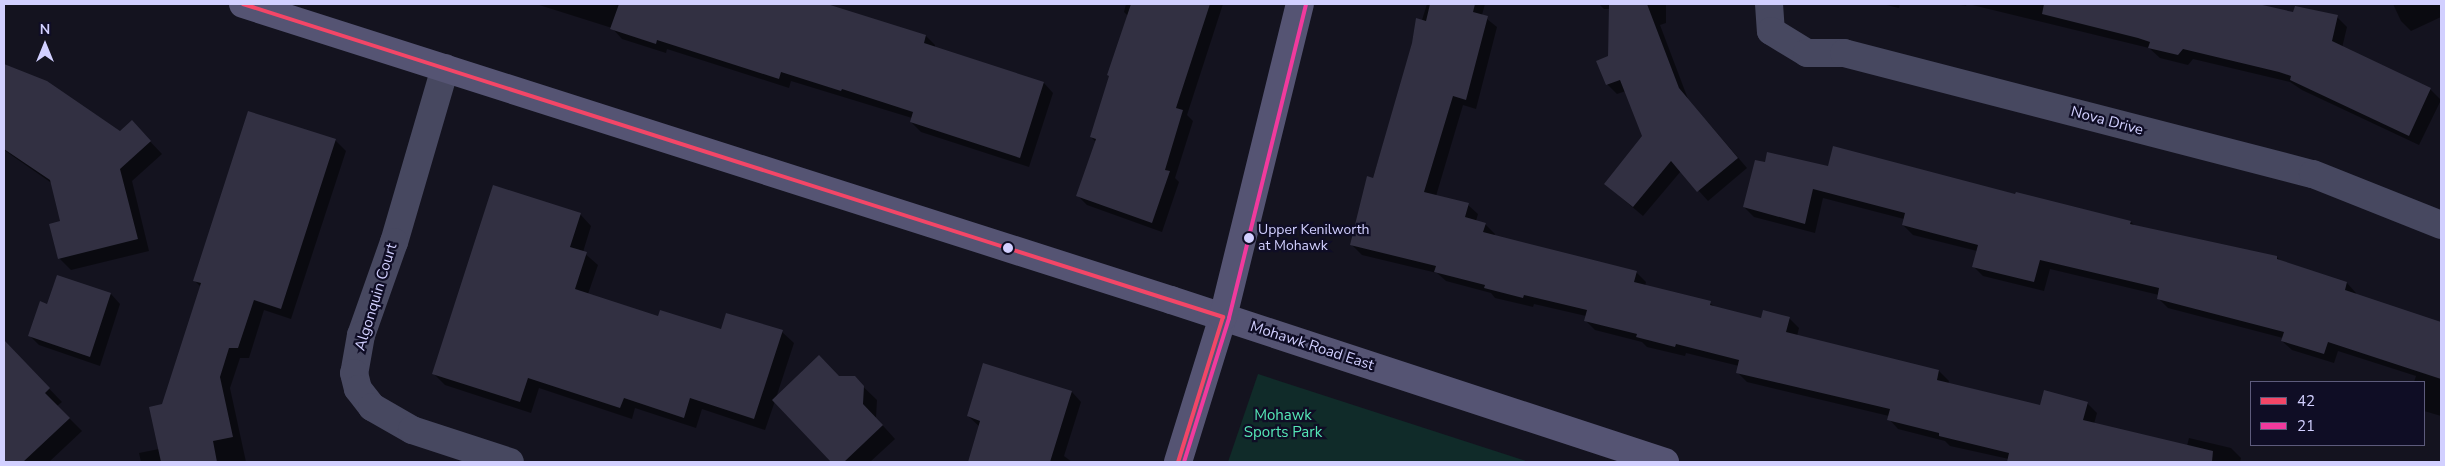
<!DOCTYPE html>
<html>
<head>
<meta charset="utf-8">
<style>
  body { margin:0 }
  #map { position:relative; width:2445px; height:466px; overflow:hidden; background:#14131f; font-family:"Nunito Sans",sans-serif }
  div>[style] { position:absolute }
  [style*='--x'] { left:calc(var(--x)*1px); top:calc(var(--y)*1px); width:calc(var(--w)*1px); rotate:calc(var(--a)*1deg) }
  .green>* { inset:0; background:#102b29 }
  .shadow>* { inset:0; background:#0007 }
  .building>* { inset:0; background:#323042 }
  .street>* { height:28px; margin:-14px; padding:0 14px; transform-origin:14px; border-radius:14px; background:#474860 }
  .secondary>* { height:28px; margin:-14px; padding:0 14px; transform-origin:14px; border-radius:14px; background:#555473 }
  .bus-1>* { height:4px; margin:-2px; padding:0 2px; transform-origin:2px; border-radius:2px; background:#f34667 }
  .bus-2>* { height:4px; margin:-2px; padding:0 2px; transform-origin:2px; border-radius:2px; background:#f13a9d }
  .dots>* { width:14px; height:14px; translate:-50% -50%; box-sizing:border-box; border:2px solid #0f0d25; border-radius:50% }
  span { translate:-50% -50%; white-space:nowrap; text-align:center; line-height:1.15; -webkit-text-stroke:4.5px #0f0d25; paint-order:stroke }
  .bus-label { font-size:14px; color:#d2d0ff }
  .left { translate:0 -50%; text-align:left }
  .street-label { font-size:15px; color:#d2d0ff }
  .park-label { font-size:15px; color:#55e7b6 }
  .frame { position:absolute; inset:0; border:5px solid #d2d0ff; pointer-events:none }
  .legend { position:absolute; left:2250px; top:381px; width:175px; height:65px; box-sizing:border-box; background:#0f0d25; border:1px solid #5d5b7c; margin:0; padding:6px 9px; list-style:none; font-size:15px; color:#d2d0ff }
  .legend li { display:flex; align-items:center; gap:10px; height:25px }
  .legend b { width:25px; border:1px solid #5d5b7c }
  .north { position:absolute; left:20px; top:20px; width:50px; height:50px; -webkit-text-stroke:4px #0f0d25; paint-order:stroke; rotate:0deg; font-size:14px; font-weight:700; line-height:20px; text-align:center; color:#d2d0ff }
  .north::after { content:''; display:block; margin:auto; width:18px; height:22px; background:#d2d0ff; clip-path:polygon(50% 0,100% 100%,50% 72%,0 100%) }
</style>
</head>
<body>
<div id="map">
  <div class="green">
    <i style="clip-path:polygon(1258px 374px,1529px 462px,1228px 462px)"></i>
  </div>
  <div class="shadow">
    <i style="clip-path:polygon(536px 4px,823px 4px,926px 36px,935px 45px,935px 48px,1044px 83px,1053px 93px,1029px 167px,921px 132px,911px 122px,912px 118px,791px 81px,789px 88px,667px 49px,666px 53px,622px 39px,612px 28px)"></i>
    <i style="clip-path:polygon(1126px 4px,1223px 4px,1187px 115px,1193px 121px,1175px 178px,1179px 182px,1162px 232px,1087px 205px,1078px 196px,1096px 142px,1091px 137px,1128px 16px,1124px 12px)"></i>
    <i style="clip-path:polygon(1427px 4px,1485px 4px,1482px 15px,1497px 27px,1476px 109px,1463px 105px,1436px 196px,1468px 205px,1478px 214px,1476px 221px,1485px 224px,1495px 234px,1494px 236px,1636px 272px,1646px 282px,1645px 286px,1710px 303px,1715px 307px,1762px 320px,1789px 318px,1799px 328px,1797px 336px,1939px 371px,1949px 381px,1948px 384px,2041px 406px,2087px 403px,2097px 413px,2094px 424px,2187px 446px,2189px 438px,2231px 448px,2241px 458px,2240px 462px,2008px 462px,2009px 459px,1950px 446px,1945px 441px,1898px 429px,1889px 419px,1889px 416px,1747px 382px,1737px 372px,1739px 366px,1686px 353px,1685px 356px,1647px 347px,1642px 342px,1595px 330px,1585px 320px,1586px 316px,1534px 304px,1533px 307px,1495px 298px,1491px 293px,1446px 281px,1437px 273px,1362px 255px,1352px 245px)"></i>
    <i style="clip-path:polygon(1599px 4px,1666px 4px,1666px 23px,1660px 25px,1688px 99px,1747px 168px,1708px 201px,1681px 171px,1643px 216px,1605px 184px,1644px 137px,1626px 91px,1617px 94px,1607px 84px,1610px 9px,1604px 9px)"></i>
    <i style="clip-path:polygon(1882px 4px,1900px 4px,1899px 8px)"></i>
    <i style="clip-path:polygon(1955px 4px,1967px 4px,1966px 6px)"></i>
    <i style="clip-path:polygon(1968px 4px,2253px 4px,2294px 13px,2337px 17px,2347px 27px,2342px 48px,2430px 89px,2441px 100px,2419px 145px,2302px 90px,2290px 82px,2193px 59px,2188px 65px,2160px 58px,2149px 48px)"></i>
    <i style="clip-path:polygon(2393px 4px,2441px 4px,2441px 17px,2411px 31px,2401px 21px)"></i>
    <i style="clip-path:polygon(4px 65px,46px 82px,121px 132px,143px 134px,162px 154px,132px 181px,149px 251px,71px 270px,59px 258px,61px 222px,53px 184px,4px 150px)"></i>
    <i style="clip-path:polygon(335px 140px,346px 151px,291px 319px,264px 310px,249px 358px,240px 358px,230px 388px,246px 462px,141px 462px,139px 453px,159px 449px,163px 405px,201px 287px,194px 280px)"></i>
    <i style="clip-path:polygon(1829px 167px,2016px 196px,2131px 222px,2135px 226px,2277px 257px,2281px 262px,2347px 283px,2356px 293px,2356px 295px,2441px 336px,2441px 416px,2424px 411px,2424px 382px,2414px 382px,2416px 376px,2338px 351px,2334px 363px,2292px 350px,2282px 341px,2283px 338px,2168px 308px,2158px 298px,2159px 295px,2050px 269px,2044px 291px,1983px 276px,1973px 266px,1977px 251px,1913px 235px,1903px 225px,1904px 219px,1823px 198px,1815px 233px,1754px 217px,1744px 207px)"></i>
    <i style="clip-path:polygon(580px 214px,591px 226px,583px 252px,598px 265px,588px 294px,658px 317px,722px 330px,782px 332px,794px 343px,776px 398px,839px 378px,854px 378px,877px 400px,876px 418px,895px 439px,870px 462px,833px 462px,775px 401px,765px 430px,702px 409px,696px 428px,635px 408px,632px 419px,539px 388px,531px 413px,445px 385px,434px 374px)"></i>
    <i style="clip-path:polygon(57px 277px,111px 294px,120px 304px,100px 366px,39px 345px,29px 335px,48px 305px)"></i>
    <i style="clip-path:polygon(9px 347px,62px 402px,57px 406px,82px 431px,49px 462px,4px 462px,4px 352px)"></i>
    <i style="clip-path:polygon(1072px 392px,1081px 402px,1064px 456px,1072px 462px,969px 462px,980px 427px,968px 416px)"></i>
  </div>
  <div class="building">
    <i style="clip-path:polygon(619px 4px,827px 4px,926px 35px,924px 43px,1044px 82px,1020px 158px,910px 122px,913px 112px,842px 89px,841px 91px,781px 72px,779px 79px,657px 40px,656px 44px,610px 29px)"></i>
    <i style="clip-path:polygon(1131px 4px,1210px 4px,1176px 108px,1183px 110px,1165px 170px,1170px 171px,1152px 223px,1076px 196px,1096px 139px,1090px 137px,1109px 76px,1107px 75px)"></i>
    <i style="clip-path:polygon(1430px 4px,1475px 4px,1473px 12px,1488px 16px,1466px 100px,1453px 96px,1424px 192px,1469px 203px,1465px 217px,1486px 223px,1483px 232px,1637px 271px,1634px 282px,1711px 301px,1710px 305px,1761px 318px,1763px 310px,1790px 317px,1786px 332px,1939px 370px,1937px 380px,2040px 405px,2044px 390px,2088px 402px,2083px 420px,2213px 451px,2212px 462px,2007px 462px,2009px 453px,1939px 436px,1939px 433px,1887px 420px,1890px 409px,1736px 373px,1739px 360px,1676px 344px,1675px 347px,1636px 337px,1637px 334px,1584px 321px,1587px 310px,1524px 295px,1523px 298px,1484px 288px,1485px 285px,1434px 272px,1436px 266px,1350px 245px,1367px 176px,1373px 178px,1412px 43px,1416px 18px,1426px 21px)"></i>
    <i style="clip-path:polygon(1609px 4px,1647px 4px,1679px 88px,1738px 158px,1697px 192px,1671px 161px,1633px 207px,1604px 184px,1642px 136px,1620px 80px,1606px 85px,1596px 61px,1608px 56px)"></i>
    <i style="clip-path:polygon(2044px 4px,2258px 4px,2293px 12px,2295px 6px,2338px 15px,2332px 41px,2431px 88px,2409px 136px,2290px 80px,2291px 76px,2279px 72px,2183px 49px,2178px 55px,2148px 48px,2150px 42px,2138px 38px,2042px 14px)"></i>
    <i style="clip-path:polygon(4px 64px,47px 81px,120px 131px,132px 120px,151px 141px,120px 169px,138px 239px,58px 259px,49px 224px,60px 221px,50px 180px,4px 149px)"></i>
    <i style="clip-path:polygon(248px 111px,336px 139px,281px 309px,254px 300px,238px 348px,229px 348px,220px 377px,233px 437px,213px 441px,217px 462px,161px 462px,149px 407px,162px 404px,201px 283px,193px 281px)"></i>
    <i style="clip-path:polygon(1833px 146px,2015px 194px,2016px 192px,2131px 221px,2130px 224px,2277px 256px,2277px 259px,2347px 282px,2345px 290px,2441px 322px,2441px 379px,2328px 342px,2324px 354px,2281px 341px,2284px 332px,2157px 299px,2159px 288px,2040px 260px,2034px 282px,1972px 267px,1978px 245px,1902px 225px,1905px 213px,1813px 189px,1805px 224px,1743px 207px,1755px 160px,1765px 162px,1767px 152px,1828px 166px)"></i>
    <i style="clip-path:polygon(493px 185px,581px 213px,570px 247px,587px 252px,575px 289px,658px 316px,660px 310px,721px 329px,726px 313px,783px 330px,754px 419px,690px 398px,684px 418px,624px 398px,620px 408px,528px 378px,520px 402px,432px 374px)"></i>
    <i style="clip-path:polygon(57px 275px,111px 293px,90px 357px,28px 336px,40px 301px,47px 304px)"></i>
    <i style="clip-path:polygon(4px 340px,50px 388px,45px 393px,70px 418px,23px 462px,4px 462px)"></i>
    <i style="clip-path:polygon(819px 355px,839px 376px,855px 376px,864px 386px,863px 404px,883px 425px,844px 462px,831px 462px,772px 400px)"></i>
    <i style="clip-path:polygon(983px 363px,1072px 391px,1050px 462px,968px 462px,980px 421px,967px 416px)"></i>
  </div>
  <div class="street">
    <i style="--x:1769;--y:4;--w:27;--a:86"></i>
    <i style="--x:1771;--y:31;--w:42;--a:31.4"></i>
    <i style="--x:1807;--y:53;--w:37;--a:0"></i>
    <i style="--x:1844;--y:53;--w:484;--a:14.5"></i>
    <i style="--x:2313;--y:174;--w:138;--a:21.7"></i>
    <i style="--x:445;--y:68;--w:181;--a:106.3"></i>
    <i style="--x:394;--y:242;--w:99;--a:109.5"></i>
    <i style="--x:361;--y:335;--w:39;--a:100"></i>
    <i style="--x:354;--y:373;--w:16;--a:76"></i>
    <i style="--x:358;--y:389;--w:23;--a:52"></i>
    <i style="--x:372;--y:407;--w:46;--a:29.9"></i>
    <i style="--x:412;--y:430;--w:103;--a:18.1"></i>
  </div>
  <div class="secondary">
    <i style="--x:243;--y:4;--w:974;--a:17.69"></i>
    <i style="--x:1171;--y:300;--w:520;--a:18.16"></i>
    <i style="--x:1178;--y:462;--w:152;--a:-72.8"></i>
    <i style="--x:1223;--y:317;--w:322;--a:-76.2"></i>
  </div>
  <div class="bus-1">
    <i style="--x:243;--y:4;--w:1029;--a:17.71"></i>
    <i style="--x:1223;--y:317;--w:152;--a:107.2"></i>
  </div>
  <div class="bus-2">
    <i style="--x:1184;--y:462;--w:151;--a:-72.6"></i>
    <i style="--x:1229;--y:318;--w:322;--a:-76.2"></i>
  </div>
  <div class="dots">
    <i style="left:1249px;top:238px;background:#d2d0ff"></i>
    <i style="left:1008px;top:248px;background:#d2d0ff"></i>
  </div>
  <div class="bus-label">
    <span class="left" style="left:1258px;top:238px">Upper Kenilworth<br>at Mohawk</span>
  </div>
  <div class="street-label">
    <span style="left:2107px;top:121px;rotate:15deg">Nova Drive</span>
    <span style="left:376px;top:297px;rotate:-73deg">Algonquin Court</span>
    <span style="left:1312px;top:346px;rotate:18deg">Mohawk Road East</span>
  </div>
  <div class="park-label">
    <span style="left:1283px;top:424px">Mohawk<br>Sports Park</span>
  </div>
  <div class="frame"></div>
  <ul class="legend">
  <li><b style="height:6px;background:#f34667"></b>42</li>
  <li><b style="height:6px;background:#f13a9d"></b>21</li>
  </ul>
  <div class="north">N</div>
</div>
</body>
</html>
